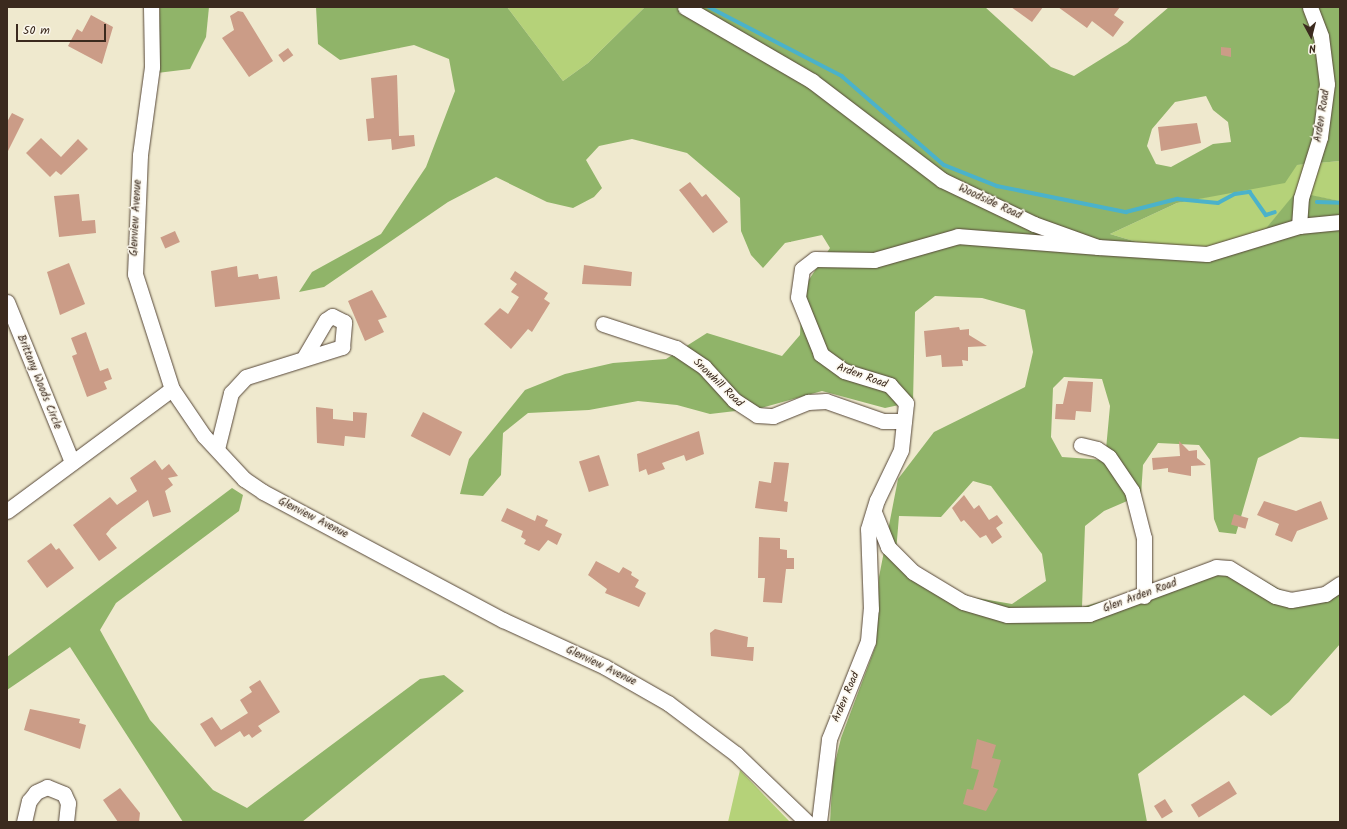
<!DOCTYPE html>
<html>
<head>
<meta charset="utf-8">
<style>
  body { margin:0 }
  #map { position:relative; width:1347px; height:829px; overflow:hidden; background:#efe9ce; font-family:Kalam,sans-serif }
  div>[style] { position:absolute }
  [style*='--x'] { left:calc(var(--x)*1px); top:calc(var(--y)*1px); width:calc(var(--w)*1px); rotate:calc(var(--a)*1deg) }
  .green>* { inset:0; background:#b5d279 }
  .forest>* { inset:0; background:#90b469 }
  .stream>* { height:3.5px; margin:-1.75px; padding:0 1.75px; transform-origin:1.75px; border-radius:1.75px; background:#4bb2ca }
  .building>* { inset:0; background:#cb9c87; transform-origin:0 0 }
  .roads { filter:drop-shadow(0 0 1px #564738) drop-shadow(0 0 1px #564738) }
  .minor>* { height:15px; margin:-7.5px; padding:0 7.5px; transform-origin:7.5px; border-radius:7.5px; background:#fff }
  span { translate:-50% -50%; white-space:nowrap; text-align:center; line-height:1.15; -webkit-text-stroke:3px #fbf7ec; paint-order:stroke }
  .street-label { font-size:11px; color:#3b2a1e }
  .frame { position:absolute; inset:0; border:8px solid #3b2a1e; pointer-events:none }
  .north { position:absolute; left:1291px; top:16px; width:40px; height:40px; -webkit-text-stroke:3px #fbf7ec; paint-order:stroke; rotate:173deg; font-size:11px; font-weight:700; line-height:16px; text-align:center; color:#3b2a1e }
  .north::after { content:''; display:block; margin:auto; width:14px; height:18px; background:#3b2a1e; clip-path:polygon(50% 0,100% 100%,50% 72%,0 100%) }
  .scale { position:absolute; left:16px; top:24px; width:90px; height:18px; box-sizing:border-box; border:2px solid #3b2a1e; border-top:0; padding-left:5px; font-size:12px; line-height:14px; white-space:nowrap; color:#3b2a1e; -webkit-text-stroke:3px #fbf7ec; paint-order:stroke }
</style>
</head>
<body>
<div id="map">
  <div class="green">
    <i style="clip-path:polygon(507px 7px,645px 7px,588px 63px,563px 81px)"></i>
    <i style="clip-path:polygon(1340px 161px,1340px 201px,1296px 193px,1248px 250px,1194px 259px,1110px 234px,1177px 203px,1240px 190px,1296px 165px)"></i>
    <i style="clip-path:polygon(740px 770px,790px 822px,728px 822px)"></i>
  </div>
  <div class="forest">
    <i style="clip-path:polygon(160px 7px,209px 7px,206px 37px,190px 69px,157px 73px)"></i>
    <i style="clip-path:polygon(evenodd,316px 7px,507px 7px,563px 81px,588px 63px,645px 7px,985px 7px,1051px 67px,1074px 76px,1127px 43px,1169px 7px,1340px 7px,1340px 161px,1297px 165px,1285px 183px,1177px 203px,1110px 234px,1194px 259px,1248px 250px,1296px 192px,1340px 201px,1340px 439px,1300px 437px,1258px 458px,1236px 534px,1219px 532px,1214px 519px,1210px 460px,1199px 445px,1158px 443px,1143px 465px,1141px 495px,1104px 511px,1085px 526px,1082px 607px,1235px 564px,1279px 589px,1299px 596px,1327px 589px,1340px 577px,1340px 644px,1289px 702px,1271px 716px,1244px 695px,1138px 774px,1147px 822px,830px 822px,833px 771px,841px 738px,876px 645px,879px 577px,898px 479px,934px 432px,1025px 387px,1033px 352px,1025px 310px,982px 298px,935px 296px,915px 312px,913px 402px,885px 408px,822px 391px,761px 408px,710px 414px,677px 405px,638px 401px,589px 410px,528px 413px,503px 433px,501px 475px,483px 496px,460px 494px,469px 459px,525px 390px,565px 374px,613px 363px,666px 359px,707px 333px,782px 356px,800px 335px,802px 290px,830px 248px,822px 235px,785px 243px,763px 268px,751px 255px,741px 231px,740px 198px,687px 153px,632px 139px,599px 146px,586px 160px,602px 188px,594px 197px,573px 208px,547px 202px,496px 177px,448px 202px,324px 287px,299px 292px,312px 272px,381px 234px,426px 167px,455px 91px,449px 59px,414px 45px,340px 60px,318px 44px,316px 7px,1206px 96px,1213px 110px,1228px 122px,1231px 142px,1213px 144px,1171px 167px,1156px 164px,1147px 146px,1152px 129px,1175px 102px,1206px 96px,316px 7px,1064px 377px,1102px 379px,1110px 406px,1105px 460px,1062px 457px,1051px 437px,1053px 388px,1064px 377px,316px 7px,973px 481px,991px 486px,1042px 554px,1046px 581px,1012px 604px,971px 597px,939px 584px,896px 552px,899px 516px,941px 517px,973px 481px)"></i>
    <i style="clip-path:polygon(232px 488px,243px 495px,239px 511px,116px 603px,100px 630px,150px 720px,213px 790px,247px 808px,420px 679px,444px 675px,464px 691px,302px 822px,183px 822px,70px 647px,7px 690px,7px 657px)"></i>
  </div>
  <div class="stream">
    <i style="--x:709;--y:7;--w:150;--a:27.4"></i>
    <i style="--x:842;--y:76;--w:135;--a:41.1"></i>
    <i style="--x:944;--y:165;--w:57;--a:21.6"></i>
    <i style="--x:997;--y:186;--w:132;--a:11.4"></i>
    <i style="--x:1126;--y:212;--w:53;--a:-14.3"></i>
    <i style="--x:1177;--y:199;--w:41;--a:5.6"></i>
    <i style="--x:1218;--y:203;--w:19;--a:-28"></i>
    <i style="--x:1235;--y:194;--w:15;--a:-8"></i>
    <i style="--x:1250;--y:192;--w:28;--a:55"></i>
    <i style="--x:1266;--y:215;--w:9;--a:-18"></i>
    <i style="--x:1317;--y:202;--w:23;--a:2"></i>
  </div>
  <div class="building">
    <i style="clip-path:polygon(1011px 7px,1043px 7px,1032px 22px)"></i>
    <i style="clip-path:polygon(1058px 7px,1120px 7px,1114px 15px,1124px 22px,1113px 37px,1092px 21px,1087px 28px)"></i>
    <i style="clip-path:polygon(238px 11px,243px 12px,273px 61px,249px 77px,222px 38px,234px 30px,230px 16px)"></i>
    <i style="clip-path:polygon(91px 15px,113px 27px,102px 64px,68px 46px,77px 29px,82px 32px)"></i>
    <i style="clip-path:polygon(1221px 47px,1231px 48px,1231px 57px,1221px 55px)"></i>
    <i style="left:288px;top:48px;width:9px;height:12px;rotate:54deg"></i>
    <i style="clip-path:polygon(397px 75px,399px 136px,414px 135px,415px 146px,392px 150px,391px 139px,368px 141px,366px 119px,374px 118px,371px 78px)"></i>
    <i style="clip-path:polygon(12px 113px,24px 119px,7px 153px,7px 122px)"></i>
    <i style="clip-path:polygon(1197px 123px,1201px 143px,1161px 151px,1158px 127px)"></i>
    <i style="clip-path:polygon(41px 138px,61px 157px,78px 139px,88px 149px,61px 175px,56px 171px,50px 177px,26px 153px)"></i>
    <i style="clip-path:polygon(690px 182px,702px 197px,706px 194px,728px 222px,713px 233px,679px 190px)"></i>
    <i style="clip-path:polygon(79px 194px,82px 221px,95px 220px,96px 233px,59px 237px,54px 196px)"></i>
    <i style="left:175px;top:231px;width:12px;height:16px;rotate:66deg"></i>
    <i style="clip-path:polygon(69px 263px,85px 304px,60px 315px,47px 272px)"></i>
    <i style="clip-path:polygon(584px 265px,632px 272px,631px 286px,582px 284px)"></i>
    <i style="clip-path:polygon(237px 266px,238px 277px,258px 274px,259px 279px,277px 276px,280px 299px,215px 307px,211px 271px)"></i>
    <i style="clip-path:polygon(515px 271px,548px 293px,544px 299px,550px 303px,532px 332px,528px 329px,511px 349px,484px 324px,500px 308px,508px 314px,519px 297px,511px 292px,517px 284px,510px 279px)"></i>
    <i style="clip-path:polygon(372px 290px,387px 317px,378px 320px,384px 332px,365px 341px,348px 301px)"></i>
    <i style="clip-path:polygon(959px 327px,960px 330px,969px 329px,969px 335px,987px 346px,968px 347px,968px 361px,962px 360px,963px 366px,942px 367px,941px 355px,926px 357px,924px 331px)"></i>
    <i style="clip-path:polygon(86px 332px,100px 371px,108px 368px,112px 379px,104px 382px,107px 389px,87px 397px,72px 356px,77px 354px,71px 338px)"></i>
    <i style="clip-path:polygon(1068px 381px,1093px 382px,1091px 412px,1076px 411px,1075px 420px,1055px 419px,1056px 404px,1063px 404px)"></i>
    <i style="clip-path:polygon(316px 407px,333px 409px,333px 419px,353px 421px,353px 412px,367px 413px,365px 438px,345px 436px,344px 446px,317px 443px)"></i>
    <i style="left:423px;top:412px;width:44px;height:27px;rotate:27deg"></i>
    <i style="clip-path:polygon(699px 431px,704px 454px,686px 461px,684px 455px,662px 463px,665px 469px,648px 475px,646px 469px,639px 472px,637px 454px)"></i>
    <i style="clip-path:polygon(1179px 441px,1189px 451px,1197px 450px,1197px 458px,1206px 465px,1191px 466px,1191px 476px,1168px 472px,1168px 468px,1153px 470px,1152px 458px,1180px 456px)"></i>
    <i style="left:599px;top:455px;width:32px;height:21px;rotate:72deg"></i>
    <i style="clip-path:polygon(155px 460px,162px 470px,169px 464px,178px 476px,168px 478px,173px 485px,165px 491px,171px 512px,153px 517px,148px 500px,111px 528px,106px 534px,117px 548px,99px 561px,73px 525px,110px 497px,117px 505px,137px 491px,130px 478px)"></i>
    <i style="clip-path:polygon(774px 462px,789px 463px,784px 501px,788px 502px,787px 512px,755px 508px,759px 481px,771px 483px)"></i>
    <i style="clip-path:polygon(964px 495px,974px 509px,979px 505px,989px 520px,997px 515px,1003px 523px,996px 528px,1002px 537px,992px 544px,986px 535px,980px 538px,964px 520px,961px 522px,952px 508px)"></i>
    <i style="clip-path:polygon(1264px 501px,1296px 511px,1321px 501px,1328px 519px,1297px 531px,1292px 542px,1275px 535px,1279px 524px,1257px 515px)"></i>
    <i style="clip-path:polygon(507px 508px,535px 521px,537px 515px,548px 520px,545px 526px,562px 534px,557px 545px,548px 540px,539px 551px,524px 544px,526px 540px,521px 537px,523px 531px,501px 521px)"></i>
    <i style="left:1234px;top:514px;width:15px;height:11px;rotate:16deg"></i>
    <i style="clip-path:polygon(759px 537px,780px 538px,780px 549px,787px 550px,787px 558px,794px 558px,794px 569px,786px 569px,782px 603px,763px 602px,765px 578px,758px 578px)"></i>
    <i style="clip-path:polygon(51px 543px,56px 550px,59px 548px,74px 568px,47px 588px,27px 561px)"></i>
    <i style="clip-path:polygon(596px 561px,619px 573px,623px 567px,632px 572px,631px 575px,639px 580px,635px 587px,646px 593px,639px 607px,605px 593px,607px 589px,588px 575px)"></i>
    <i style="clip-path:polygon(715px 629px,748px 637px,747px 647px,754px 647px,753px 661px,711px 656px,710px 633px)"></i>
    <i style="clip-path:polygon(260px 680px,280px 712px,258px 726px,262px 731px,252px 738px,249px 734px,244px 737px,240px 731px,215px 747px,200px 724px,212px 717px,221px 730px,248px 713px,240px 700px,252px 692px,249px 687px)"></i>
    <i style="clip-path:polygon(30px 709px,80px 719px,79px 723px,86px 725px,80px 749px,24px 730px)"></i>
    <i style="clip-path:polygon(977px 739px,996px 745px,992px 758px,1001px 760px,993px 787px,998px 789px,986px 811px,963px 804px,967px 789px,973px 790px,979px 770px,971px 768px)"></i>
    <i style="left:1229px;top:781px;width:15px;height:45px;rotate:58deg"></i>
    <i style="clip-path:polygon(120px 788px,140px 813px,139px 822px,118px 822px,103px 800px)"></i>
    <i style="left:1165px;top:799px;width:15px;height:13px;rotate:58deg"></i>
  </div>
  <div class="roads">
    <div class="minor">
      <i style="--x:151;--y:7;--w:60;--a:89"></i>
      <i style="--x:152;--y:67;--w:89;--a:97.8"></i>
      <i style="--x:140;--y:155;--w:119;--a:92.4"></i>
      <i style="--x:135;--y:274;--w:121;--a:72.2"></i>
      <i style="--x:172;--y:389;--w:57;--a:55.8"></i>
      <i style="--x:204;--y:436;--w:59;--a:47.1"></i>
      <i style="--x:244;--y:479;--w:23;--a:34"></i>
      <i style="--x:263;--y:492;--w:272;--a:28.1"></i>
      <i style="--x:503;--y:620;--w:112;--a:24.7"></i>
      <i style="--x:605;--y:667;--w:73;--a:29.7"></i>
      <i style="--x:668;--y:703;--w:85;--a:36.9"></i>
      <i style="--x:736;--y:754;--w:98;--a:43.8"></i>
      <i style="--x:685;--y:7;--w:147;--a:30.2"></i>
      <i style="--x:812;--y:81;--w:163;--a:37.3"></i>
      <i style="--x:942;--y:180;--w:102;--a:25.6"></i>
      <i style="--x:1034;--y:224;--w:68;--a:19.8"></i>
      <i style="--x:1098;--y:247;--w:109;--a:3.7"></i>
      <i style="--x:1207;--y:254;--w:96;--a:-16.9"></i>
      <i style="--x:1299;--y:226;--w:41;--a:-5.6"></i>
      <i style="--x:1299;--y:226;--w:28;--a:-86"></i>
      <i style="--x:1301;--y:198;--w:64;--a:-72.7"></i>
      <i style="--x:1320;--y:137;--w:53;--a:-82.5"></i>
      <i style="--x:1327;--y:84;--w:48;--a:-97.1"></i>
      <i style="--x:1321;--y:36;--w:31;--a:-111"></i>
      <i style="--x:7;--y:302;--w:173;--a:67.9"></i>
      <i style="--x:603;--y:324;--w:77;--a:18.2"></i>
      <i style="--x:676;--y:348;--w:34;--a:34"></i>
      <i style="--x:704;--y:367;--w:45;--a:47.7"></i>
      <i style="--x:734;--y:400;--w:27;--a:33"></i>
      <i style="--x:757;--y:415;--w:16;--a:4"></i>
      <i style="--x:773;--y:416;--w:38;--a:-22"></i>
      <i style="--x:808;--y:402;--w:18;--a:-3"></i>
      <i style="--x:826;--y:401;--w:60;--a:19.3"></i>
      <i style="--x:883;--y:421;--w:21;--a:0"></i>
      <i style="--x:1081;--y:445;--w:16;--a:14"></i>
      <i style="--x:1097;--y:449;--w:14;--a:34"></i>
      <i style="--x:1109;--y:457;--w:41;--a:55.9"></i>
      <i style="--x:1132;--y:491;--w:49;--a:75.7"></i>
      <i style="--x:1144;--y:538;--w:58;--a:90"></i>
      <i style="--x:217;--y:449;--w:58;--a:-76"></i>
      <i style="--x:231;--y:393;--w:22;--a:-47"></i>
      <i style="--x:246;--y:377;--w:101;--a:-17.4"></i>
      <i style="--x:342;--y:347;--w:25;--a:-85"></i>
      <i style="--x:344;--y:322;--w:13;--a:-153"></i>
      <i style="--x:332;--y:316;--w:7;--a:146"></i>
      <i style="--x:326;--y:320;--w:42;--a:120.3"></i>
      <i style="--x:7;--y:511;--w:205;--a:-36.5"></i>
      <i style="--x:874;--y:512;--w:38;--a:68"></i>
      <i style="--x:888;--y:547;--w:35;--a:45"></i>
      <i style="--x:913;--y:572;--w:58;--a:31"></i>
      <i style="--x:963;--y:602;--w:46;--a:16.5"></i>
      <i style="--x:1007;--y:615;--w:82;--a:-0.7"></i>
      <i style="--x:1089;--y:614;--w:135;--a:-20.3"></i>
      <i style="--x:1216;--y:567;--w:13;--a:4"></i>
      <i style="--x:1229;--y:568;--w:54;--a:31.3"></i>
      <i style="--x:1275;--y:596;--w:16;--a:14"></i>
      <i style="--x:1291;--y:600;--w:35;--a:-10"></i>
      <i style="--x:1325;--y:594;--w:18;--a:-34"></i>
      <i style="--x:24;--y:822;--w:22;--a:-77"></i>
      <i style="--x:29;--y:801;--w:11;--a:-52"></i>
      <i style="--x:36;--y:792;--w:12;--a:-24"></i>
      <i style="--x:47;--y:787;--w:18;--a:22"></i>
      <i style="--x:64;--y:794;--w:10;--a:66"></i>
      <i style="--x:68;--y:803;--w:19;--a:96"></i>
      <i style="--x:819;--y:822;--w:84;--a:-83.1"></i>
      <i style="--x:829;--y:739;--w:105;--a:-68.3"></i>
      <i style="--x:868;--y:641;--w:32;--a:-85"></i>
      <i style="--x:871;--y:609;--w:80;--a:-92.1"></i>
      <i style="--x:868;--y:529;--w:30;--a:-73"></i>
      <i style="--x:877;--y:500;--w:55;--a:-64.4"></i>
      <i style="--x:901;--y:450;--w:47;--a:-83.9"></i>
      <i style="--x:906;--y:403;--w:24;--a:-132"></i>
      <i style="--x:890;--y:385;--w:48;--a:-163.1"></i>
      <i style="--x:844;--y:371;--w:29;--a:-144"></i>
      <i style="--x:821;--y:354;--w:61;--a:-112"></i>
      <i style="--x:798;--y:297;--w:28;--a:-82"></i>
      <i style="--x:802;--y:269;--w:16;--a:-38"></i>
      <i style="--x:815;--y:259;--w:59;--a:1"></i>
      <i style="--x:874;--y:260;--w:87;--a:-15.9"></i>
      <i style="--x:958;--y:236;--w:140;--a:4.5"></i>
    </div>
  </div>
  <div class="street-label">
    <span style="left:1322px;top:116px;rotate:-81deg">Arden Road</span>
    <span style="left:990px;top:202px;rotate:25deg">Woodside Road</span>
    <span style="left:136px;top:218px;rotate:-87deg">Glenview Avenue</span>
    <span style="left:862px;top:376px;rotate:20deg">Arden Road</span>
    <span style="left:39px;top:382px;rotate:68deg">Brittany Woods Circle</span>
    <span style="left:718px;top:383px;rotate:44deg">Snowhill Road</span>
    <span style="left:313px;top:518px;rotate:27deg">Glenview Avenue</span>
    <span style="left:1140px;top:596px;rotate:-20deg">Glen Arden Road</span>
    <span style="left:601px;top:666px;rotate:26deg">Glenview Avenue</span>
    <span style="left:846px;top:697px;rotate:-67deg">Arden Road</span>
  </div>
  <div class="frame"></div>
  <div class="north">N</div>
  <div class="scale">50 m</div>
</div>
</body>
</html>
